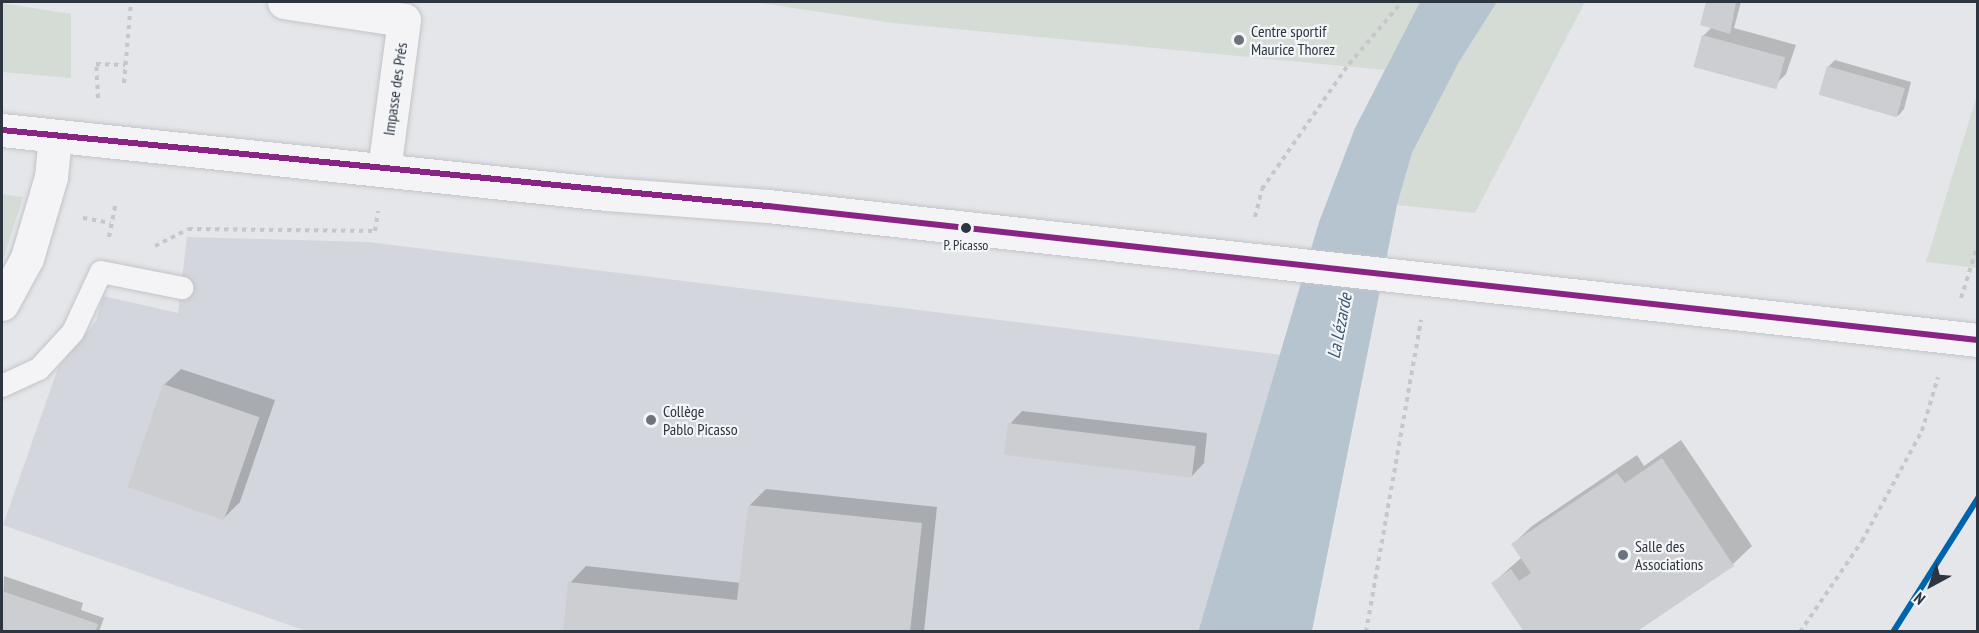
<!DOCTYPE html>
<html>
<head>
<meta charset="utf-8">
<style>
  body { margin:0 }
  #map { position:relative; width:1979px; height:633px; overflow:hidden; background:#e4e6e9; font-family:"PT Sans Narrow",sans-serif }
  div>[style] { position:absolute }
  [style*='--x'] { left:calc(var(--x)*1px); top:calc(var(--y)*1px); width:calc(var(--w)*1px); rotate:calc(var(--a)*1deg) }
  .built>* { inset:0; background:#d3d6dc }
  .green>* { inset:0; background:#d5dcd5 }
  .water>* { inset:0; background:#b6c4d0 }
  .shadow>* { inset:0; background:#0003 }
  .building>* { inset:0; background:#cdced1; transform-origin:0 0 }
  .path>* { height:4px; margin-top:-2px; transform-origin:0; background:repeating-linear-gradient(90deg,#c5c7c9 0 4.5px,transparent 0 9px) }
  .roads { filter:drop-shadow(0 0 2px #c3c4c7) drop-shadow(0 0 2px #c3c4c7) }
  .service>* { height:22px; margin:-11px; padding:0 11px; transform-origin:11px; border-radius:11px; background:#f4f4f6 }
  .minor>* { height:33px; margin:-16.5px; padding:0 16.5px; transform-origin:16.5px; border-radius:16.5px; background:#f4f4f6 }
  .tertiary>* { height:33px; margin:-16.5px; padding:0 16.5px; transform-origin:16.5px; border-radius:16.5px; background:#f4f4f6 }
  .bus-1>* { height:6px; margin:-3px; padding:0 3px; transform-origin:3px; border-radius:3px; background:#8a2484 }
  .tram-1>* { height:6px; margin:-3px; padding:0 3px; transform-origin:3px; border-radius:3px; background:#0064ac }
  .dots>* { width:16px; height:16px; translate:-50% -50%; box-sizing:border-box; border:3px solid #f3f5f7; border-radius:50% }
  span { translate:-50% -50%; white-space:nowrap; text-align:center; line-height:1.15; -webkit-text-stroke:4.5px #f3f5f7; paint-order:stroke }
  .bus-label { font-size:14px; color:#2d3541 }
  .poi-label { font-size:16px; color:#2d3541 }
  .left { translate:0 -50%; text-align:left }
  .street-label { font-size:16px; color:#2d3541 }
  .water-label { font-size:18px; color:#3b5570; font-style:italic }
  .frame { position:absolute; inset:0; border:3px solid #2d3541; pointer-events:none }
  .north { position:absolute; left:1901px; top:555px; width:60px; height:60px; -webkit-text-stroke:4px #f3f5f7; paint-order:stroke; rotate:220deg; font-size:16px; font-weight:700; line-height:24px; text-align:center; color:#2d3541 }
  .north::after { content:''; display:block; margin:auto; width:21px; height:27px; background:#2d3541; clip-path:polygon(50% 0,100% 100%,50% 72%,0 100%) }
</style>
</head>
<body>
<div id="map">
  <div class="built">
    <i style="clip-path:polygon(187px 237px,368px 242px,1282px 355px,1198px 631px,306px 631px,3px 525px,58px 368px,96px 321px,103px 296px,178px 313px)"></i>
  </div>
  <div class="green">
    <i style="clip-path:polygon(753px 2px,1420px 2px,1385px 70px,893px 23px)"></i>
    <i style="clip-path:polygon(1497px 2px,1585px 2px,1475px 213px,1397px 205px,1412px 153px,1459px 62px)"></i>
    <i style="clip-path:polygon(2px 3px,71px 14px,71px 78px,2px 72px)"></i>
    <i style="clip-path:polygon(1977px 95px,1977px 268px,1926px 262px)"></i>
    <i style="clip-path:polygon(2px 194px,23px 197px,2px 263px)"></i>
  </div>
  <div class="water">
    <i style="clip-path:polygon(1420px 2px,1497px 2px,1459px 62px,1412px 153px,1397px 205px,1312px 631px,1198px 632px,1319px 222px,1355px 128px)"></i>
  </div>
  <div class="shadow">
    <i style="clip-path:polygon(1708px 2px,1741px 2px,1734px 28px,1796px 45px,1786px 74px,1773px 87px,1703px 36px,1712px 27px,1702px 24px)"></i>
    <i style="clip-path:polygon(1835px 60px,1911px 82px,1904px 109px,1898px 116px,1828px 67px)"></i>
    <i style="clip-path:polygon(181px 369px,275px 400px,240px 502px,224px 518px,164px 385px)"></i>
    <i style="clip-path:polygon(1022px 411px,1207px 433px,1204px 463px,1192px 476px,1010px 424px)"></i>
    <i style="clip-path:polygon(1681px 440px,1752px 546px,1733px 564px,1633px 632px,1493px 583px,1522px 557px,1513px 544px,1532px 526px,1637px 455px,1644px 466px)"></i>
    <i style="clip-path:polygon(766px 489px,937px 507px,924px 632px,565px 632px,570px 583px,586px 566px,741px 583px,749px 506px)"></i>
    <i style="clip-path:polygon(4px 576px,83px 603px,81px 610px,104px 618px,99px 632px,2px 632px)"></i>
  </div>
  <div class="building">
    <i style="clip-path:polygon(1706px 2px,1736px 2px,1730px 34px,1700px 25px)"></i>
    <i style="left:1702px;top:35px;width:86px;height:33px;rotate:15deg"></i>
    <i style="left:1827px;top:66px;width:81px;height:30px;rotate:16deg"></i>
    <i style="left:163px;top:384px;width:102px;height:109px;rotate:19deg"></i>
    <i style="left:1008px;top:423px;width:189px;height:32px;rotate:7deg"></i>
    <i style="clip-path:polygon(1662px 458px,1734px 566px,1636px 632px,1524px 632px,1491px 583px,1511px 569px,1519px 581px,1531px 573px,1511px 544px,1617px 473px,1625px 483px)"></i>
    <i style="clip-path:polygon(748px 505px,922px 523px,910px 632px,563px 632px,568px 582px,737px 600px)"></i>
    <i style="clip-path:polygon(2px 591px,98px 624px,95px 632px,2px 632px)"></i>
  </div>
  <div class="path">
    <i style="--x:124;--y:83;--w:81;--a:-85.1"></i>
    <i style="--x:98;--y:98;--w:34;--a:-93"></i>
    <i style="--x:96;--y:64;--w:29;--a:2"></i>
    <i style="--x:1255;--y:217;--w:29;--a:-76"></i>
    <i style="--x:1262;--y:189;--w:152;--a:-55.2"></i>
    <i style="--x:1349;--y:64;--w:82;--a:-49.5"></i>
    <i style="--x:83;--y:218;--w:28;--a:10"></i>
    <i style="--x:109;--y:237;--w:33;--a:-79"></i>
    <i style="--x:155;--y:246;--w:37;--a:-27"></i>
    <i style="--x:188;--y:229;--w:187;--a:0.6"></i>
    <i style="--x:375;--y:231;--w:20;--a:-81"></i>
    <i style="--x:1961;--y:298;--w:57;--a:-72.5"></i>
    <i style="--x:1366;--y:632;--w:317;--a:-80"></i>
    <i style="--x:1800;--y:632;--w:110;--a:-55.7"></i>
    <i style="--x:1862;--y:541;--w:125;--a:-61.4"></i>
    <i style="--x:1922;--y:431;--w:56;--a:-73.5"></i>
  </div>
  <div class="roads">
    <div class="service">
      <i style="--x:2;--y:386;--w:41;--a:-24.7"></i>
      <i style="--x:39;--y:369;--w:50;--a:-47.4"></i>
      <i style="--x:73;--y:332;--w:66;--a:-65"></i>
      <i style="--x:101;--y:272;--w:83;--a:11.2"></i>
    </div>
    <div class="minor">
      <i style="--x:284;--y:2;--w:121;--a:8.5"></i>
      <i style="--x:404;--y:20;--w:151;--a:97.6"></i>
      <i style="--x:2;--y:304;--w:52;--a:-61.5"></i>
      <i style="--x:27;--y:258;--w:84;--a:-73.5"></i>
      <i style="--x:51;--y:177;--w:41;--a:-84.4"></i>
    </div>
    <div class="tertiary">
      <i style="--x:2;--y:130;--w:608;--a:6.04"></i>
      <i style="--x:607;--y:194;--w:161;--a:4.3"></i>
      <i style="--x:768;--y:206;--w:1217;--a:6.32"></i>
    </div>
  </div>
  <div class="bus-1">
    <i style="--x:2;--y:130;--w:770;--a:5.67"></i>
    <i style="--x:768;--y:206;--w:1217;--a:6.32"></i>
  </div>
  <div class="tram-1">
    <i style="--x:1893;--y:632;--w:159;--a:-57.6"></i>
  </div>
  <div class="dots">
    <i style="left:1239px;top:40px;background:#6d737c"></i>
    <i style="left:966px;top:228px;background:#2d3541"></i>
    <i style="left:651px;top:420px;background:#6d737c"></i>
    <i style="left:1623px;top:555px;background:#6d737c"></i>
  </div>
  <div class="bus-label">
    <span style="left:966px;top:245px">P. Picasso</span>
  </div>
  <div class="poi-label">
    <span class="left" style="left:1251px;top:40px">Centre sportif<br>Maurice Thorez</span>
    <span class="left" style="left:663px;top:420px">Collège<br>Pablo Picasso</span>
    <span class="left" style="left:1635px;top:555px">Salle des<br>Associations</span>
  </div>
  <div class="street-label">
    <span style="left:395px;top:89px;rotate:-82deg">Impasse des Prés</span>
  </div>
  <div class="water-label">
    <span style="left:1340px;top:326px;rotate:-79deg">La Lézarde</span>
  </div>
  <div class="frame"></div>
  <div class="north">N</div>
</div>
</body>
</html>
